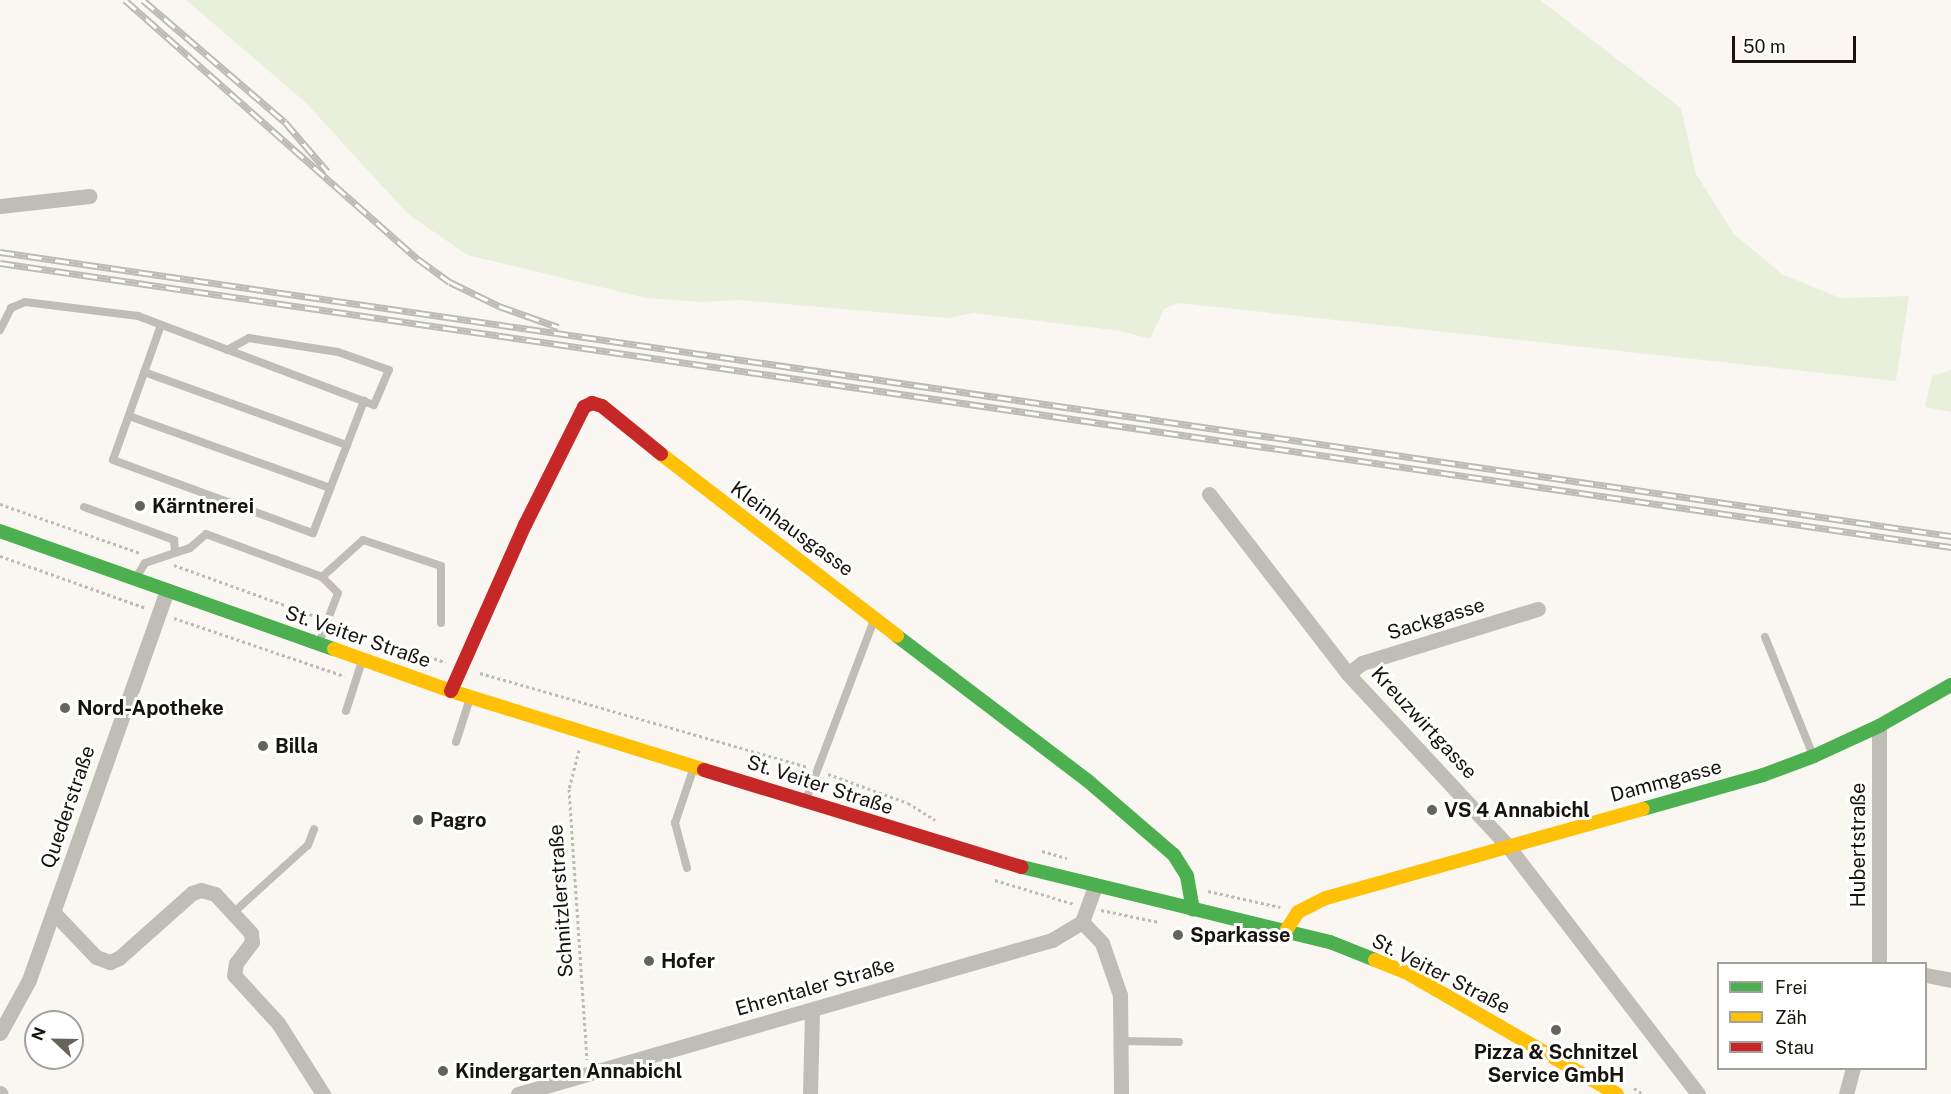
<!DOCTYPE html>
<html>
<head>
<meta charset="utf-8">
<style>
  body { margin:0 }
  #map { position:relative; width:1951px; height:1094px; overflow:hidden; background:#faf7f2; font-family:"Public Sans",sans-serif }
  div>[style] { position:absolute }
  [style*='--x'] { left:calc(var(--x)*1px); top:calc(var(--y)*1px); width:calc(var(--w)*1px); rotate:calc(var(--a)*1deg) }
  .green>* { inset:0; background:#e8f0db }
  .path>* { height:3px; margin-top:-1.5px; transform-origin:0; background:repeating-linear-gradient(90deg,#bebab6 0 3px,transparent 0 6px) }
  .lane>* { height:8px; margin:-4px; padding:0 4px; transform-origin:4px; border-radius:4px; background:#c0bcb6 }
  .street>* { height:15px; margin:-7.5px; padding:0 7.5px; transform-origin:7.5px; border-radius:7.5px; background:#c0bcb6 }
  .fast>* { height:14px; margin:-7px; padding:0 7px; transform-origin:7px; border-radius:7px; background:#4caf50 }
  .slow>* { height:14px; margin:-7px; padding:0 7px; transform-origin:7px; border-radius:7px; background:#ffc107 }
  .jam>* { height:14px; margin:-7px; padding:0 7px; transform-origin:7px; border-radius:7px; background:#c62828 }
  .rail>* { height:7px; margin-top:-3.5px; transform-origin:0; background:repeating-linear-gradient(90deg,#fff 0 14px,#bebbb6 0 28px); box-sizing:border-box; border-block:2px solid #bebbb6 }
  .dots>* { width:16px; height:16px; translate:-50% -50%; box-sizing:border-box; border:3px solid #fff; border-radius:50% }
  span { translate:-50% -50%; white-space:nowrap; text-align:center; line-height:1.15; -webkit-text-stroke:6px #fff; paint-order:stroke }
  .poi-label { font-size:20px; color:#18130c; font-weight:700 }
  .left { translate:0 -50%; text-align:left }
  .street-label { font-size:20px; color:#18130c }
  .legend { position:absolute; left:1717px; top:962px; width:210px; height:108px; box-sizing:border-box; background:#fff; border:2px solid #a3a19e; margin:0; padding:8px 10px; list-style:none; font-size:18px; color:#18130c }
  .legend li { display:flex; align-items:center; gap:12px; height:30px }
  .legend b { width:30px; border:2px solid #a3a19e }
  .north { position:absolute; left:24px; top:1010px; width:60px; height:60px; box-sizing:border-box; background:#fff; border:2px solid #a3a19e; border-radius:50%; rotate:292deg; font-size:16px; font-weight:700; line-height:24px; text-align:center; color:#18130c }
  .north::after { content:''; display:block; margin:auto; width:21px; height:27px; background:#67635c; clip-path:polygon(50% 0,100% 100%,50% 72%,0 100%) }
  .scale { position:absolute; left:1732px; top:36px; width:124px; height:27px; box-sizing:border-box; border:3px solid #18130c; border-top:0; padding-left:8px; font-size:18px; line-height:21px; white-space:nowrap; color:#18130c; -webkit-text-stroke:4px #fff; paint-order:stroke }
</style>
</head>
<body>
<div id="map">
  <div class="green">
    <i style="clip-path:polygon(186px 0,1540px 0,1681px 108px,1696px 174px,1734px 234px,1782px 274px,1840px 298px,1909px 296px,1896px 381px,1179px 303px,1164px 309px,1150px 339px,1121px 331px,974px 313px,947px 318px,738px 300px,700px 302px,646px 298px,467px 255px,407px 213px,305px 102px)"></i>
    <i style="clip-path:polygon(1951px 370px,1951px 412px,1925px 407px,1932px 376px)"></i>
  </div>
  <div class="path">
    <i style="--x:0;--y:504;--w:148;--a:19.3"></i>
    <i style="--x:0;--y:556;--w:155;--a:19.6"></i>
    <i style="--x:174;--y:565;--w:153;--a:19.9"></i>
    <i style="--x:174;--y:618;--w:180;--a:18.8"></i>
    <i style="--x:338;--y:624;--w:114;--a:19.6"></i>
    <i style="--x:480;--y:673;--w:341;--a:16"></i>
    <i style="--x:579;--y:750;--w:40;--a:104.4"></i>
    <i style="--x:569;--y:789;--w:271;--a:86.2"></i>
    <i style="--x:828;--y:774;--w:85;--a:19.9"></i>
    <i style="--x:908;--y:803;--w:32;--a:32"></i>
    <i style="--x:1042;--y:851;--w:26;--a:16"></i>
    <i style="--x:995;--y:880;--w:83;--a:16.9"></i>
    <i style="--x:1208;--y:891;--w:74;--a:12.5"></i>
    <i style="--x:1101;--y:910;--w:59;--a:11.7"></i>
    <i style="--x:1634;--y:1088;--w:11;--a:34"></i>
  </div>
  <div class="lane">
    <i style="--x:161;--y:325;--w:143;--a:109.6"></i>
    <i style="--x:113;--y:460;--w:213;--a:20.1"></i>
    <i style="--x:313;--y:533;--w:142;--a:-68.9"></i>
    <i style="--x:0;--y:330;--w:25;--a:-63"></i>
    <i style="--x:11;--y:308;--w:15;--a:-23"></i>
    <i style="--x:25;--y:302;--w:114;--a:7.1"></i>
    <i style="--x:138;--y:316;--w:252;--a:20.7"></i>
    <i style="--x:374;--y:405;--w:38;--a:-67"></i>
    <i style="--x:389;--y:370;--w:54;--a:-160.6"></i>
    <i style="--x:338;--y:352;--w:90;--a:-171.1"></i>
    <i style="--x:249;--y:338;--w:25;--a:151"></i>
    <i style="--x:144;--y:372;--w:216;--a:19.8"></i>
    <i style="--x:129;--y:416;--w:214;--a:19.7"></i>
    <i style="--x:84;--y:507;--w:96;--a:20.1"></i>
    <i style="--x:174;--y:540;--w:12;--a:85"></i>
    <i style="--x:136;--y:578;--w:17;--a:-59"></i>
    <i style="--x:145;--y:563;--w:47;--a:-18.4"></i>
    <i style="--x:190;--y:548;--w:21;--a:-41"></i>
    <i style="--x:206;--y:534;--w:124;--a:20.3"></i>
    <i style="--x:322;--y:577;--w:55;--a:-42.1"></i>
    <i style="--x:363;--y:540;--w:82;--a:18.4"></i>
    <i style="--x:441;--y:566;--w:57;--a:90"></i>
    <i style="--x:1765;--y:637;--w:127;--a:67.9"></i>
    <i style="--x:319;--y:643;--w:53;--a:-69.2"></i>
    <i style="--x:338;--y:593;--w:23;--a:-135"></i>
    <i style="--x:346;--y:711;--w:52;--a:-72.3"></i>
    <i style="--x:456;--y:742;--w:46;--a:-72.3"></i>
    <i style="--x:806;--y:800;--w:192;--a:-69.3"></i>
    <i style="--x:687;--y:868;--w:47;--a:-104.9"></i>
    <i style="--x:675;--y:823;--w:59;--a:-71.3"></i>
    <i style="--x:233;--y:913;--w:101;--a:-42.2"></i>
    <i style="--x:308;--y:845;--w:17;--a:-69"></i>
    <i style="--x:1121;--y:1041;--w:58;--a:1"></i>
  </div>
  <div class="street">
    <i style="--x:0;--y:206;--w:90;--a:-6.4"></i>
    <i style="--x:1209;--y:494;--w:227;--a:52.3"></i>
    <i style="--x:1348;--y:674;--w:233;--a:47.1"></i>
    <i style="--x:1507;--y:845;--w:314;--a:52.5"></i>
    <i style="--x:1348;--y:674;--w:18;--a:-38"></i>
    <i style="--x:1362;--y:663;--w:184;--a:-17.1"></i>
    <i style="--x:54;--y:913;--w:61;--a:46.3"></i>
    <i style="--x:96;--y:957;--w:15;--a:20"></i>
    <i style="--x:110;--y:962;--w:10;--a:-24"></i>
    <i style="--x:119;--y:958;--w:98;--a:-41.7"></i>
    <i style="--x:192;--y:893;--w:9;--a:-18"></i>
    <i style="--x:201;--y:890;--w:15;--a:16"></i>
    <i style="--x:215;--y:894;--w:53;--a:47.3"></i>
    <i style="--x:251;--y:933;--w:9;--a:84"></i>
    <i style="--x:252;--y:942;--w:26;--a:127"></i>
    <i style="--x:236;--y:963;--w:12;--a:99"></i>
    <i style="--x:234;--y:975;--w:65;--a:47.5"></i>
    <i style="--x:278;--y:1023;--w:84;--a:57.6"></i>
    <i style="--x:1082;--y:922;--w:29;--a:46"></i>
    <i style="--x:1102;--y:943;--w:55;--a:70.9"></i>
    <i style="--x:1120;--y:995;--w:99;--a:89.4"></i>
    <i style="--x:1879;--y:964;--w:238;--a:-90"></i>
    <i style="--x:1926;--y:975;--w:25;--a:11"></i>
    <i style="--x:0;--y:1033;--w:60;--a:-61.3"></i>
    <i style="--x:29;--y:980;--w:413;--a:-70.5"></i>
    <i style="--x:0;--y:1093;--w:1;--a:45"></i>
    <i style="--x:518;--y:1094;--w:556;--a:-16.09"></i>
    <i style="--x:1052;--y:940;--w:35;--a:-31"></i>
    <i style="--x:1082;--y:922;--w:38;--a:-70"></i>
    <i style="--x:810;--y:1094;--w:83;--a:-88.6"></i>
    <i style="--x:1846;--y:1094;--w:27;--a:-75"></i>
  </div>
  <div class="fast">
    <i style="--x:0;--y:531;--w:354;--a:19.5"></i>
    <i style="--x:897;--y:636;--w:240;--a:37.2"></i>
    <i style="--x:1088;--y:781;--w:113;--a:40.7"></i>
    <i style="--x:1174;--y:855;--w:25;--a:58"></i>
    <i style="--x:1187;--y:876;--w:34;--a:80"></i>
    <i style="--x:1643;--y:809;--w:125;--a:-15.8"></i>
    <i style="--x:1763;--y:775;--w:54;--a:-20.4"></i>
    <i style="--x:1814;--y:756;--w:72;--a:-24.8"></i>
    <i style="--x:1879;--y:726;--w:83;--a:-29.7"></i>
    <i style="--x:1022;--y:867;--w:317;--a:13.7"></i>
    <i style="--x:1330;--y:942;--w:48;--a:21.8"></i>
  </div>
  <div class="slow">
    <i style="--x:661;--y:454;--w:298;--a:37.6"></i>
    <i style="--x:334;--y:649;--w:124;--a:19.7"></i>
    <i style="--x:451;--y:691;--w:265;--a:17.3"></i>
    <i style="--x:1287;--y:929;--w:20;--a:-57"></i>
    <i style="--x:1298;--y:912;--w:31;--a:-27"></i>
    <i style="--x:1326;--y:898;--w:329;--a:-15.7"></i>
    <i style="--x:1375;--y:960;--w:37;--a:22"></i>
    <i style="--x:1409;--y:974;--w:240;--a:30"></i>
  </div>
  <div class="jam">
    <i style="--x:451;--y:691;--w:182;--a:-66"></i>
    <i style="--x:525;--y:525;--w:132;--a:-63.4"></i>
    <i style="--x:584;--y:407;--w:9;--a:-27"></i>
    <i style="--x:592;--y:403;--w:10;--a:17"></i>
    <i style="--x:602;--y:406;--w:76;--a:39.1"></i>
    <i style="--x:704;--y:770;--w:332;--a:17"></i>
  </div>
  <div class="rail">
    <i style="--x:125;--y:0;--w:391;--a:41.5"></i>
    <i style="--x:418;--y:259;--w:39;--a:36"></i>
    <i style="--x:450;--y:282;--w:55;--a:26.1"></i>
    <i style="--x:499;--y:306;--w:63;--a:19.6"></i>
    <i style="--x:143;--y:0;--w:187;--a:40.7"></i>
    <i style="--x:285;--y:122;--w:65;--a:49.4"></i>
    <i style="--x:0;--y:252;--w:1972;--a:8.28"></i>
    <i style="--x:0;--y:263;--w:1972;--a:8.28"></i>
  </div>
  <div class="dots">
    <i style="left:140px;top:506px;background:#67635c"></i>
    <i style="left:65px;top:708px;background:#67635c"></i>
    <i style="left:263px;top:746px;background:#67635c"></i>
    <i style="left:1432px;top:810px;background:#67635c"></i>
    <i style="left:418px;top:820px;background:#67635c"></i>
    <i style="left:1178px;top:935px;background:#67635c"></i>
    <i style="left:649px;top:961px;background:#67635c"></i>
    <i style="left:1556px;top:1030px;background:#67635c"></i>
    <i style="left:443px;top:1071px;background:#67635c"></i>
  </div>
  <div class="poi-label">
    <span class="left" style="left:152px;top:506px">Kärntnerei</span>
    <span class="left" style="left:77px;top:708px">Nord-Apotheke</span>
    <span class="left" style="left:275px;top:746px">Billa</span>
    <span class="left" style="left:1444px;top:810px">VS 4 Annabichl</span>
    <span class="left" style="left:430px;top:820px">Pagro</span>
    <span class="left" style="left:1190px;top:935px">Sparkasse</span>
    <span class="left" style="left:661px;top:961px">Hofer</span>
    <span style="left:1556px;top:1064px">Pizza &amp; Schnitzel<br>Service GmbH</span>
    <span class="left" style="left:455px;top:1071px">Kindergarten Annabichl</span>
  </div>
  <div class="street-label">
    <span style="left:792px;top:529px;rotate:36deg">Kleinhausgasse</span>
    <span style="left:1436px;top:619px;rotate:-17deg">Sackgasse</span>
    <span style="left:358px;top:637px;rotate:19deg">St. Veiter Straße</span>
    <span style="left:1424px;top:723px;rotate:47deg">Kreuzwirtgasse</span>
    <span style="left:1666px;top:781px;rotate:-15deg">Dammgasse</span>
    <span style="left:820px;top:785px;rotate:18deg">St. Veiter Straße</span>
    <span style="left:68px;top:807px;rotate:-71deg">Quederstraße</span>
    <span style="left:1858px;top:845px;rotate:-90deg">Hubertstraße</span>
    <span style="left:561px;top:901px;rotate:-94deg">Schnitzlerstraße</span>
    <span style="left:1441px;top:974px;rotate:27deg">St. Veiter Straße</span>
    <span style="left:815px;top:987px;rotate:-16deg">Ehrentaler Straße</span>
  </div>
  <ul class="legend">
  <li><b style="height:8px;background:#4caf50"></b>Frei</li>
  <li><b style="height:8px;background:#ffc107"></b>Zäh</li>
  <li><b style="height:8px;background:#c62828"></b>Stau</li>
  </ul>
  <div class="north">N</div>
  <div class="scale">50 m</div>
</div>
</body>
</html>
